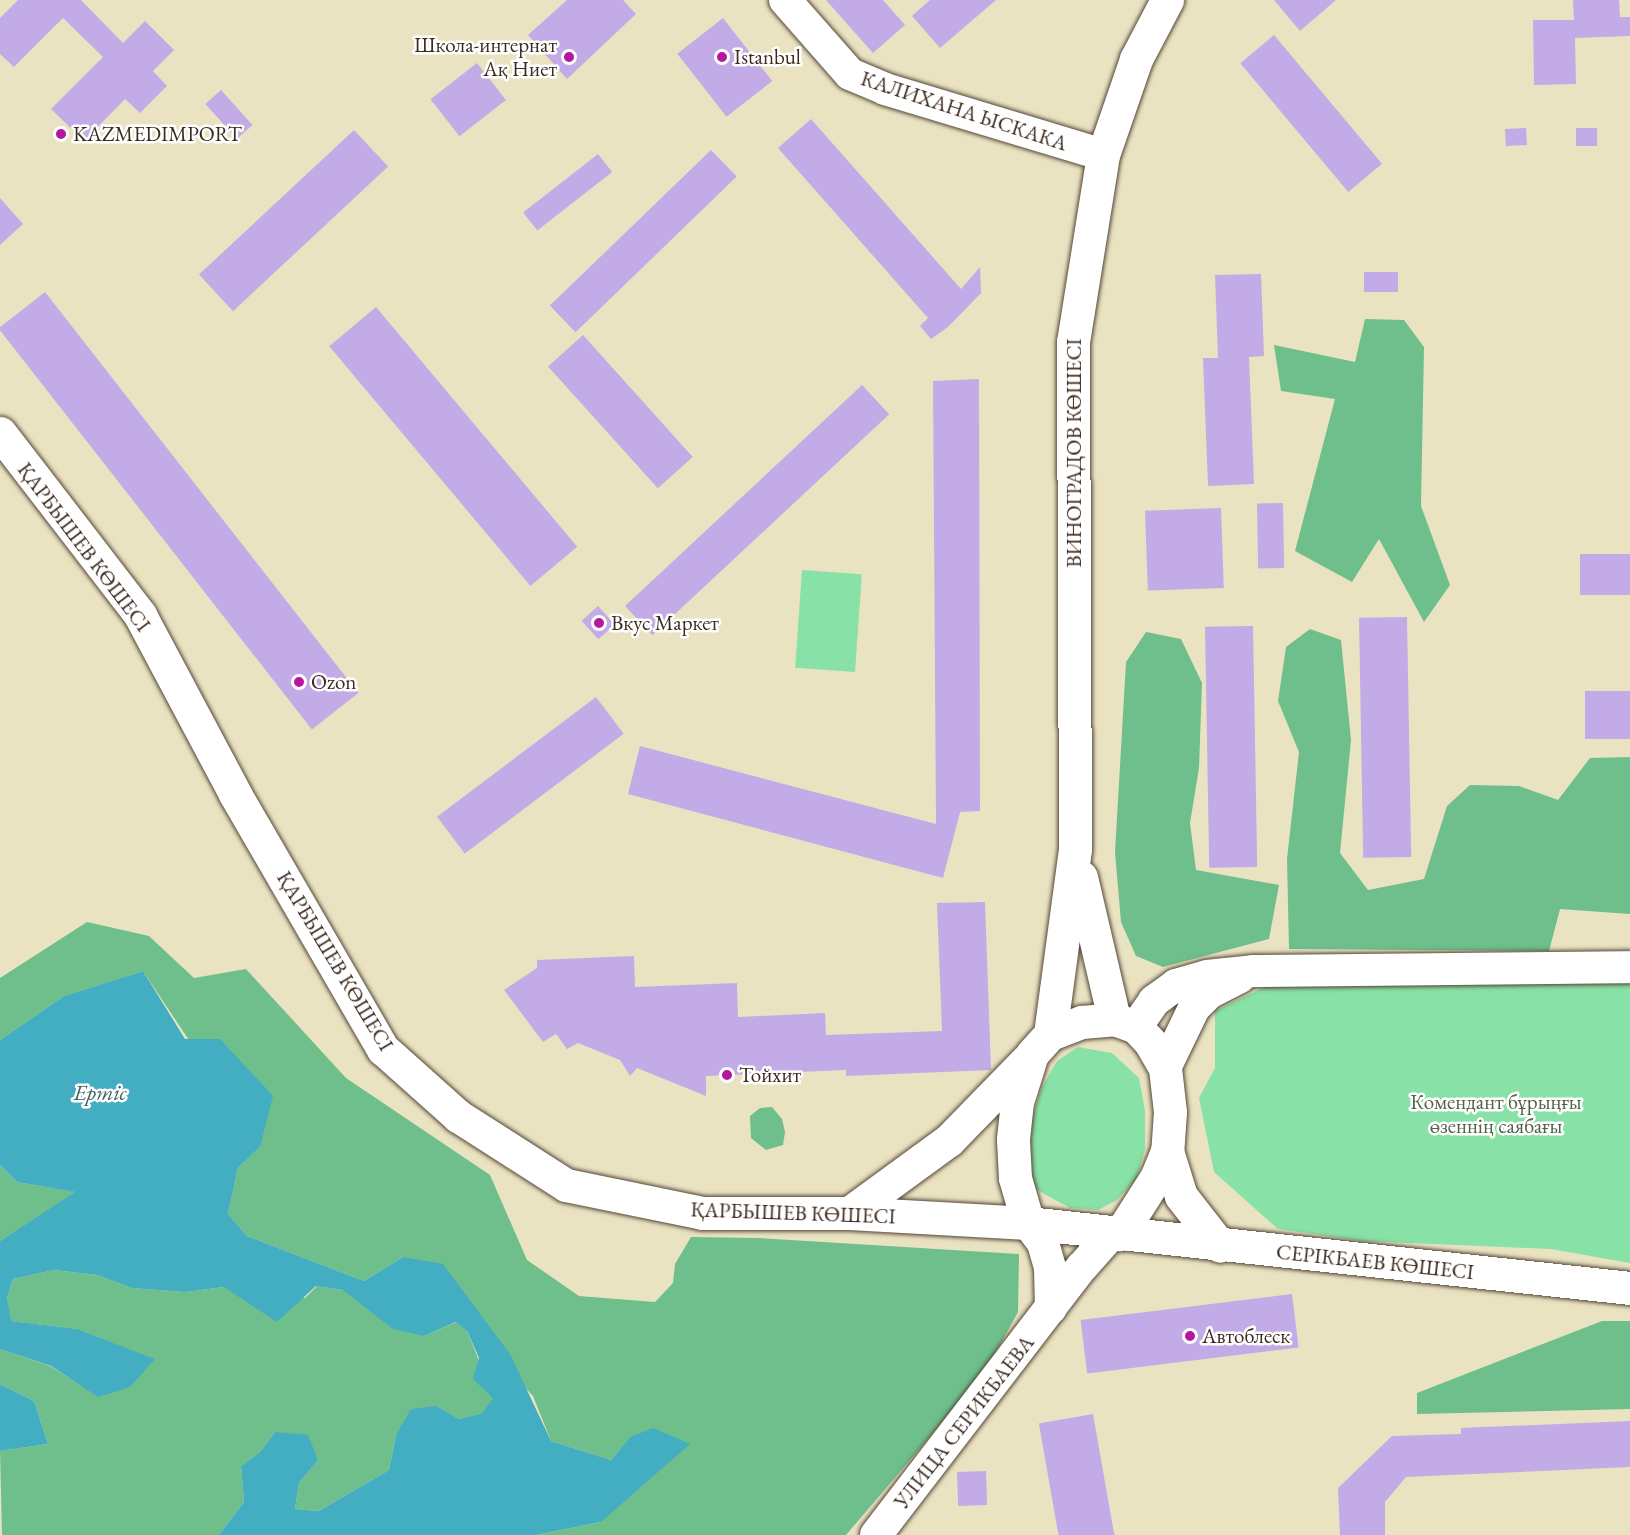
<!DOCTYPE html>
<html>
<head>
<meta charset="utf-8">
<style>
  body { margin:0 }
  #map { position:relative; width:1630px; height:1535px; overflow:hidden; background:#eae3c2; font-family:"EB Garamond",serif }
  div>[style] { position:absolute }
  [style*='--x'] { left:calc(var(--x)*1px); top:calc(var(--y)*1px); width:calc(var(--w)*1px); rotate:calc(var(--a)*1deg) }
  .green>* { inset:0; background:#88e1a6; transform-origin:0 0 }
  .forest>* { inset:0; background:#6ebf8b }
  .water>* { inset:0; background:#43aec1 }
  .building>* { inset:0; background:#c2abe6; transform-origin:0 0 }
  .roads { filter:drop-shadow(0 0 2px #554637) drop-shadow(0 0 2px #554637) }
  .minor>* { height:32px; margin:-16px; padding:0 16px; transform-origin:16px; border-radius:16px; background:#fff }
  .major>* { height:33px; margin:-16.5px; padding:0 16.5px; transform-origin:16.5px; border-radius:16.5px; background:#fff }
  .dots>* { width:16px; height:16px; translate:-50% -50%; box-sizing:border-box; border:3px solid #fff; border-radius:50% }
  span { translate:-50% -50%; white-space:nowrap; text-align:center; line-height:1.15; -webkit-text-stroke:5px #fff; paint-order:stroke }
  .poi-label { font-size:21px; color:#3b2a1e }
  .right { translate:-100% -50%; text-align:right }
  .left { translate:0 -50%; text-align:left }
  .street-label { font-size:21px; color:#3b2a1e }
  .park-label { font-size:21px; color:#526147 }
  .water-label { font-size:22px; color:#3e5f5f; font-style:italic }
</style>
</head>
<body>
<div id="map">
  <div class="green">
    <i style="left:802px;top:570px;width:60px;height:98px;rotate:4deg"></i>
    <i style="clip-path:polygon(1630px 980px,1630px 1263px,1551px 1249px,1363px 1241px,1278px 1229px,1214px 1172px,1199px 1098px,1215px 1068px,1215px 1011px,1267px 986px)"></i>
    <i style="clip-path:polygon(1078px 1047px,1112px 1053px,1139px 1078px,1145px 1111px,1145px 1149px,1137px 1178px,1117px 1200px,1098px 1210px,1070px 1208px,1030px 1186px,1026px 1139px,1042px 1087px,1057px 1061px)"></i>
  </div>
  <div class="forest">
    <i style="clip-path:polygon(1365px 319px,1404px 320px,1424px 347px,1421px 506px,1450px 585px,1424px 622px,1379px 539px,1352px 582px,1295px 551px,1335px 399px,1281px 391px,1274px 345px,1355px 362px)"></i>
    <i style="clip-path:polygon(1310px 629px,1341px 640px,1351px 740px,1340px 853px,1368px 890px,1424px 879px,1447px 806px,1470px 785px,1519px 786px,1558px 800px,1590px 758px,1630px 757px,1630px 914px,1560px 909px,1549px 951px,1289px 949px,1287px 859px,1299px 752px,1278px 701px,1286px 647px)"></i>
    <i style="clip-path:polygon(1146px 632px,1181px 639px,1202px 683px,1199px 768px,1190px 823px,1196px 870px,1279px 885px,1269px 939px,1163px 967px,1136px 956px,1121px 922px,1115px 852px,1126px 662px)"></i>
    <i style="clip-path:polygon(87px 922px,149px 936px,194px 978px,246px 969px,346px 1078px,490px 1175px,527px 1260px,579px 1296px,655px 1302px,673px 1283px,675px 1264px,691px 1237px,759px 1238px,1019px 1254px,1018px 1312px,985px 1372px,846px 1535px,536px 1535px,601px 1522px,630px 1437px,611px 1460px,551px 1441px,533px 1396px,403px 1257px,364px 1281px,247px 1236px,228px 1214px,238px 1168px,260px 1147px,143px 971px,64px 996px,0 1040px,0 978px)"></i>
    <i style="clip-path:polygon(772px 1107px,782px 1119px,785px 1132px,783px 1145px,766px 1150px,751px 1138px,750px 1116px,760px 1108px)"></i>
    <i style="clip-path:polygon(0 1165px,17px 1182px,76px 1192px,0 1241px)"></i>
    <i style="clip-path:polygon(54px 1270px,97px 1275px,132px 1288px,185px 1292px,224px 1287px,305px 1298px,317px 1286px,343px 1290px,424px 1336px,457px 1322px,467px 1331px,494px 1398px,482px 1413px,459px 1419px,437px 1406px,396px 1435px,389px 1470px,319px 1511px,295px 1509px,299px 1483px,318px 1460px,275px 1432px,260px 1452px,241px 1466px,244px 1502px,219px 1535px,2px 1535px,0 1451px,48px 1444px,34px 1401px,0 1384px,0 1349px,50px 1366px,98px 1396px,154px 1359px,78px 1329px,10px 1321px,7px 1298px,13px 1279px)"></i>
    <i style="clip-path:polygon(1602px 1321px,1630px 1321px,1630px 1409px,1417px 1414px,1417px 1393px)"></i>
  </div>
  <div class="water">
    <i style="clip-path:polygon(143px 971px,185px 1039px,220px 1039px,273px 1096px,260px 1147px,238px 1168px,228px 1214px,247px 1236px,364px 1281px,403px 1257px,443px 1264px,510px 1354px,551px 1441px,611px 1460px,630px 1437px,653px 1428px,690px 1444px,601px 1522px,536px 1535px,219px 1535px,244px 1502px,241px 1466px,260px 1452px,275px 1432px,308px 1435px,318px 1460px,299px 1483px,295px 1509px,319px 1511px,389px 1470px,396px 1435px,411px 1409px,437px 1406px,459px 1419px,482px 1413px,493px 1398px,473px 1379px,479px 1358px,467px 1331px,456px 1322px,424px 1336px,393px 1329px,343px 1290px,316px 1286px,277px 1322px,224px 1287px,185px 1292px,132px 1288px,97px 1275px,54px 1270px,13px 1279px,7px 1298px,11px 1321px,78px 1329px,155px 1359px,130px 1387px,98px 1397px,51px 1366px,0 1349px,0 1241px,75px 1192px,17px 1182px,0 1165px,0 1040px,64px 996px)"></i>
    <i style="clip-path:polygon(0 1384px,34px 1401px,48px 1444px,0 1451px)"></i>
  </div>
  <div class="building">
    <i style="clip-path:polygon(18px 0,81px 0,123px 43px,145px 21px,174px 50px,153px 71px,167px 86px,140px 113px,125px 99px,84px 141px,51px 109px,103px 57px,63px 18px,14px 67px,0 54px,0 18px)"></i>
    <i style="clip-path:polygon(567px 0,623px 0,636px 14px,567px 79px,528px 35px)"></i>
    <i style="clip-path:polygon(826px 0,883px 0,905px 25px,873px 53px)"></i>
    <i style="clip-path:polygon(930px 0,996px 0,940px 48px,912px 16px)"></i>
    <i style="clip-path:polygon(1274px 0,1336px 0,1300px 31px)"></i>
    <i style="clip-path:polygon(1573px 0,1619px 0,1620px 17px,1630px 17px,1630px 36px,1575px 38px,1576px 84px,1534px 85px,1533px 20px,1574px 20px)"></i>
    <i style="left:723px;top:18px;width:80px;height:58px;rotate:52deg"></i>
    <i style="left:1274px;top:35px;width:168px;height:44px;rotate:50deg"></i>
    <i style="left:477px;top:63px;width:47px;height:59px;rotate:52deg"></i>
    <i style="left:221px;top:90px;width:47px;height:21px;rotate:48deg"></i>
    <i style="clip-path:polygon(811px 119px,961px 289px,980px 267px,981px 293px,948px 327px,931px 339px,920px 326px,928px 318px,778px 148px)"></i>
    <i style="left:1526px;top:128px;width:17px;height:21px;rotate:87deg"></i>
    <i style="left:1576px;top:128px;width:21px;height:18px"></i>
    <i style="left:354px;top:130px;width:50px;height:212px;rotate:47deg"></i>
    <i style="left:711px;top:150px;width:37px;height:224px;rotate:46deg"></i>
    <i style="left:598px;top:154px;width:23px;height:95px;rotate:52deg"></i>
    <i style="clip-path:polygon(0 198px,23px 224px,0 245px)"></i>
    <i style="left:1364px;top:272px;width:34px;height:20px"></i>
    <i style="clip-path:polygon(1261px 274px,1264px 356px,1249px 357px,1254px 484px,1208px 486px,1203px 358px,1218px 358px,1215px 275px)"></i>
    <i style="left:45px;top:292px;width:509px;height:59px;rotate:52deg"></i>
    <i style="left:376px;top:307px;width:313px;height:61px;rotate:50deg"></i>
    <i style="left:583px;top:335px;width:164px;height:47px;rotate:48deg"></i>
    <i style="clip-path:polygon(979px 379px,980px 811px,960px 812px,943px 878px,628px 794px,640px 746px,936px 824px,933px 381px)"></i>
    <i style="left:862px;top:385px;width:40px;height:324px;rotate:47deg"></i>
    <i style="left:1283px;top:503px;width:65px;height:26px;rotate:89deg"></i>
    <i style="left:1221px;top:508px;width:80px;height:76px;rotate:88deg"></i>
    <i style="left:1630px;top:554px;width:41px;height:50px;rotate:90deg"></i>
    <i style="left:598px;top:606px;width:25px;height:22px;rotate:48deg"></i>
    <i style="left:1407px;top:617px;width:240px;height:48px;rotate:89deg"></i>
    <i style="left:1253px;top:626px;width:241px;height:48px;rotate:89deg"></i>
    <i style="left:1585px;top:691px;width:45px;height:48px"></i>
    <i style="left:596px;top:697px;width:46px;height:199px;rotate:53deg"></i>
    <i style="clip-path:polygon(985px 902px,991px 1070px,846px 1076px,846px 1070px,706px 1076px,706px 1096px,637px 1068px,630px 1076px,620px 1060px,578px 1043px,567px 1049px,556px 1034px,543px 1042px,504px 990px,537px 968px,537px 960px,634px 956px,635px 987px,737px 983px,738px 1017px,825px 1013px,826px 1035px,942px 1031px,937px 903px)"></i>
    <i style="left:1292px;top:1294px;width:54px;height:213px;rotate:83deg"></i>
    <i style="left:1093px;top:1414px;width:123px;height:55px;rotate:80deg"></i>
    <i style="clip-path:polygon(1630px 1421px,1630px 1467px,1406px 1477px,1385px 1502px,1385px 1535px,1340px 1535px,1338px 1488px,1392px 1436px,1461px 1434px,1461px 1428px)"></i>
    <i style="left:986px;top:1471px;width:34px;height:29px;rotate:88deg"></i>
  </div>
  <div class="roads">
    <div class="minor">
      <i style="--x:785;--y:0;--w:98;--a:48.7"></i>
      <i style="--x:850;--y:74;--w:38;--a:23"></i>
      <i style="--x:885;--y:89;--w:228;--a:16.8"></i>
      <i style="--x:1136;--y:1027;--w:32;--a:-55"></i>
      <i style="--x:1154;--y:1001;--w:27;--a:-36"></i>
      <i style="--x:1176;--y:985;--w:32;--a:-16"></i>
      <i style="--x:1207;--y:976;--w:46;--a:-6.2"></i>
      <i style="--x:1253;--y:971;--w:377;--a:-0.6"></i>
      <i style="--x:1165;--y:1068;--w:67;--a:-64.2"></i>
      <i style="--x:1194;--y:1008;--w:21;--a:-45"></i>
      <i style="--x:1209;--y:993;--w:34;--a:-27"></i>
      <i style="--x:1028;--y:1223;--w:25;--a:53"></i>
      <i style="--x:1043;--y:1243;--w:26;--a:74"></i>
      <i style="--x:1050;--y:1268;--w:40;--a:88.6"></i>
      <i style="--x:876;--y:1535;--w:338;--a:-52.5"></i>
      <i style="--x:1082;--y:1267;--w:47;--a:-48.5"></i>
    </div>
    <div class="major">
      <i style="--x:0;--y:433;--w:230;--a:52.4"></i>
      <i style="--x:140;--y:615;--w:203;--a:62"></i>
      <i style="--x:235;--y:794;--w:295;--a:59.9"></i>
      <i style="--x:383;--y:1049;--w:101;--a:41.8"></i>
      <i style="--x:458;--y:1116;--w:128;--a:32.6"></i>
      <i style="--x:566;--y:1185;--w:139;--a:11.6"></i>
      <i style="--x:702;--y:1213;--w:147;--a:0"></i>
      <i style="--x:849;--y:1213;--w:179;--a:3.2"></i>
      <i style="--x:1028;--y:1223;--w:605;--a:6.16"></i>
      <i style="--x:1081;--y:877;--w:146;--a:76.9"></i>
      <i style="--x:1050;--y:1034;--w:187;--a:-82.3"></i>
      <i style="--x:1075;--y:849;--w:507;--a:-90.23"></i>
      <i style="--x:1073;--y:342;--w:189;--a:-80.9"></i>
      <i style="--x:1103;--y:155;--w:102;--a:-71"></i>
      <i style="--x:1136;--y:59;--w:67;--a:-62.3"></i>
      <i style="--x:1167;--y:1151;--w:47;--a:72.7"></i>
      <i style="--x:1181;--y:1196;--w:63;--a:52"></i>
      <i style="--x:849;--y:1213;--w:124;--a:-36.1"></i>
      <i style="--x:949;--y:1140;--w:112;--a:-45.7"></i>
      <i style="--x:1028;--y:1223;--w:47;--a:-106.1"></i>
      <i style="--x:1015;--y:1178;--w:39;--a:-93"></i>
      <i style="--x:1013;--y:1139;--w:37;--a:-84"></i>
      <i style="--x:1017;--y:1102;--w:50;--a:-72.6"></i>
      <i style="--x:1032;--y:1054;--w:27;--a:-48"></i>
      <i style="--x:1050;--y:1034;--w:34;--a:-21"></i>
      <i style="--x:1082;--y:1022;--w:32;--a:-5"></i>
      <i style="--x:1114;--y:1019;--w:23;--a:20"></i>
      <i style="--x:1136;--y:1027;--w:21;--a:47"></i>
      <i style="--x:1150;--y:1042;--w:30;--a:60"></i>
      <i style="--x:1165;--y:1068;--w:44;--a:83.5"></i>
      <i style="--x:1170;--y:1112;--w:39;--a:94"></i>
      <i style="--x:1167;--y:1151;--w:27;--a:112"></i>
      <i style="--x:1157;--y:1176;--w:69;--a:122.5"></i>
    </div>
  </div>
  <div class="dots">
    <i style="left:569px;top:57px;background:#b5179e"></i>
    <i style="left:722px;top:57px;background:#b5179e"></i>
    <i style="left:61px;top:134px;background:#b5179e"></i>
    <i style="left:599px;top:623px;background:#b5179e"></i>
    <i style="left:299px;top:682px;background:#b5179e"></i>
    <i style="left:727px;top:1075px;background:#b5179e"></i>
    <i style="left:1190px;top:1336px;background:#b5179e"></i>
  </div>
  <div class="poi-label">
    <span class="right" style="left:557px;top:57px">Школа-интернат<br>Ақ Ниет</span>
    <span class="left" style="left:734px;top:57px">Istanbul</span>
    <span class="left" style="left:73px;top:134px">KAZMEDIMPORT</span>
    <span class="left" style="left:611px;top:623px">Вкус Маркет</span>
    <span class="left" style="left:311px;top:682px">Ozon</span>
    <span class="left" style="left:739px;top:1075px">Тойхит</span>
    <span class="left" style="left:1202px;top:1336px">Автоблеск</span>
  </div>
  <div class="street-label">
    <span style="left:964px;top:111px;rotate:18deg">КАЛИХАНА ЫСКАКА</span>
    <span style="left:1074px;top:453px;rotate:-90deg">ВИНОГРАДОВ КӨШЕСІ</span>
    <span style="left:84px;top:547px;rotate:53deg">ҚАРБЫШЕВ КӨШЕСІ</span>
    <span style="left:335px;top:961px;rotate:59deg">ҚАРБЫШЕВ КӨШЕСІ</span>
    <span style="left:793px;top:1213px;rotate:2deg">ҚАРБЫШЕВ КӨШЕСІ</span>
    <span style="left:1375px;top:1262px;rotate:6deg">СЕРІКБАЕВ КӨШЕСІ</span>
    <span style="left:964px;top:1422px;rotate:-52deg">УЛИЦА СЕРИКБАЕВА</span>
  </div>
  <div class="park-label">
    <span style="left:1496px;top:1114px">Комендант бұрыңғы<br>өзеннің саябағы</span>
  </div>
  <div class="water-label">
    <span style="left:100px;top:1093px">Ертіс</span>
  </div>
</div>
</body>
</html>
